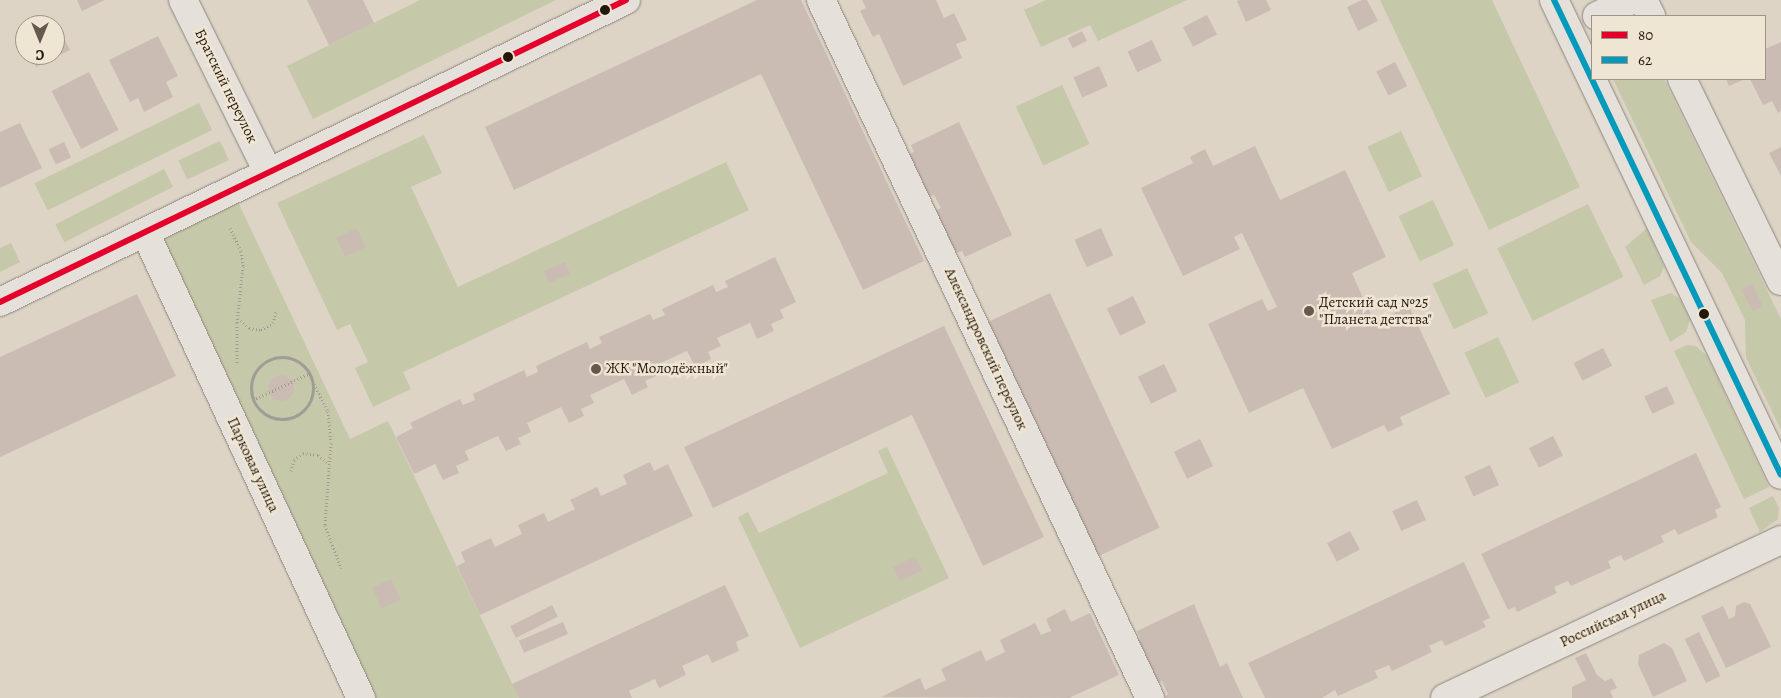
<!DOCTYPE html>
<html>
<head>
<meta charset="utf-8">
<style>
  body { margin:0 }
  #map { position:relative; width:1781px; height:698px; overflow:hidden; background:#ddd4c6; font-family:Alegreya,serif }
  div>[style] { position:absolute }
  [style*='--x'] { left:calc(var(--x)*1px); top:calc(var(--y)*1px); width:calc(var(--w)*1px); rotate:calc(var(--a)*1deg) }
  .green>* { inset:0; background:#c6c8aa; transform-origin:0 0 }
  .building>* { inset:0; background:#cbbcb3; transform-origin:0 0 }
  .round { border-radius:50% }
  .path>* { height:3px; margin-top:-1.5px; transform-origin:0; background:repeating-linear-gradient(90deg,#a19c95 0 1px,transparent 0 3.5px) }
  .path>.ring { margin:-1.5px; padding:0; box-sizing:content-box; background:none; border:3px solid #a19c95; border-radius:50% }
  .roads { filter:drop-shadow(0 0 1px #8d867d) drop-shadow(0 0 1px #8d867d) }
  .minor>* { height:28px; margin:-14px; padding:0 14px; transform-origin:14px; border-radius:14px; background:#e5e0d9 }
  .bus-1>* { height:6px; margin:-3px; padding:0 3px; transform-origin:3px; border-radius:3px; background:#e4002b }
  .bus-2>* { height:6px; margin:-3px; padding:0 3px; transform-origin:3px; border-radius:3px; background:#049abb }
  .dots>* { width:14px; height:14px; translate:-50% -50%; box-sizing:border-box; border:2px solid #efe5d3; border-radius:50% }
  span { translate:-50% -50%; white-space:nowrap; text-align:center; line-height:1.15; -webkit-text-stroke:5px #efe5d3; paint-order:stroke }
  .street-label { font-size:15px; color:#24170d }
  .poi-label { font-size:15px; color:#24170d }
  .left { translate:0 -50%; text-align:left }
  .legend { position:absolute; left:1591px; top:15px; width:175px; height:65px; box-sizing:border-box; background:#efe5d3; border:1px solid #9e9384; margin:0; padding:6px 9px; list-style:none; font-size:15px; color:#24170d }
  .legend li { display:flex; align-items:center; gap:10px; height:25px }
  .legend b { width:25px; border:1px solid #9e9384 }
  .north { position:absolute; left:15px; top:15px; width:50px; height:50px; box-sizing:border-box; background:#efe5d3; border:1px solid #9e9384; border-radius:50%; rotate:180deg; font-size:14px; font-weight:700; line-height:20px; text-align:center; color:#24170d }
  .north::after { content:''; display:block; margin:auto; width:18px; height:22px; background:#65594e; clip-path:polygon(50% 0,100% 100%,50% 72%,0 100%) }
</style>
</head>
<body>
<div id="map">
  <div class="green">
    <i style="clip-path:polygon(420px 0,556px 0,313px 119px,287px 66px)"></i>
    <i style="clip-path:polygon(1046px 0,1187px 0,1098px 41px,1090px 25px,1041px 47px,1024px 10px)"></i>
    <i style="clip-path:polygon(1380px 0,1492px 0,1580px 187px,1489px 230px)"></i>
    <i style="clip-path:polygon(1613px 79px,1664px 79px,1781px 319px,1781px 430px,1746px 358px,1745px 320px,1722px 273px,1691px 242px)"></i>
    <i style="left:1062px;top:85px;width:65px;height:51px;rotate:65deg"></i>
    <i style="left:199px;top:103px;width:30px;height:183px;rotate:64deg"></i>
    <i style="left:1401px;top:131px;width:50px;height:37px;rotate:65deg"></i>
    <i style="clip-path:polygon(424px 135px,442px 173px,411px 187px,458px 287px,726px 162px,749px 210px,403px 372px,411px 389px,373px 407px,355px 368px,368px 362px,350px 324px,337px 330px,277px 203px)"></i>
    <i style="left:220px;top:141px;width:21px;height:46px;rotate:65deg"></i>
    <i style="left:164px;top:169px;width:20px;height:122px;rotate:63deg"></i>
    <i style="left:1433px;top:200px;width:50px;height:38px;rotate:65deg"></i>
    <i style="clip-path:polygon(238px 202px,350px 439px,388px 421px,519px 698px,376px 698px,161px 237px)"></i>
    <i style="left:1588px;top:204px;width:81px;height:101px;rotate:64deg"></i>
    <i style="clip-path:polygon(1647px 228px,1664px 267px,1660px 276px,1644px 285px,1625px 247px)"></i>
    <i style="clip-path:polygon(11px 243px,20px 262px,0 272px,0 248px)"></i>
    <i style="left:1467px;top:268px;width:50px;height:38px;rotate:65deg"></i>
    <i style="clip-path:polygon(1671px 293px,1680px 299px,1690px 320px,1686px 332px,1670px 342px,1651px 300px)"></i>
    <i style="left:1498px;top:337px;width:50px;height:37px;rotate:65deg"></i>
    <i style="clip-path:polygon(1687px 345px,1696px 346px,1707px 356px,1769px 487px,1744px 499px,1674px 351px)"></i>
    <i style="clip-path:polygon(887px 447px,949px 578px,800px 648px,738px 517px,748px 512px,759px 533px,888px 473px,878px 451px)"></i>
    <i style="clip-path:polygon(1773px 496px,1779px 508px,1778px 519px,1760px 532px,1749px 508px)"></i>
  </div>
  <div class="building">
    <i style="clip-path:polygon(77px 0,105px 0,82px 11px)"></i>
    <i style="clip-path:polygon(307px 0,363px 0,374px 23px,329px 45px)"></i>
    <i style="clip-path:polygon(757px 0,801px 0,924px 261px,863px 290px,761px 74px,514px 190px,485px 127px)"></i>
    <i style="clip-path:polygon(862px 0,936px 0,944px 18px,954px 13px,967px 40px,956px 44px,962px 58px,903px 86px,879px 34px,873px 37px,860px 11px,866px 8px)"></i>
    <i style="clip-path:polygon(1240px 0,1266px 0,1271px 10px,1246px 22px,1237px 1px)"></i>
    <i style="clip-path:polygon(1362px 0,1367px 0,1378px 21px,1358px 31px,1347px 7px)"></i>
    <i style="left:1207px;top:15px;width:22px;height:27px;rotate:63deg"></i>
    <i style="left:1082px;top:31px;width:11px;height:16px;rotate:63deg"></i>
    <i style="clip-path:polygon(62px 34px,70px 50px,36px 67px,30px 55px,55px 55px,55px 38px)"></i>
    <i style="clip-path:polygon(158px 36px,178px 76px,166px 82px,173px 97px,144px 112px,138px 98px,130px 102px,109px 60px)"></i>
    <i style="left:1152px;top:40px;width:23px;height:27px;rotate:65deg"></i>
    <i style="clip-path:polygon(1781px 42px,1781px 111px,1778px 113px,1772px 101px,1763px 105px,1750px 79px,1765px 79px,1765px 49px)"></i>
    <i style="left:1395px;top:62px;width:27px;height:21px;rotate:63deg"></i>
    <i style="left:1099px;top:66px;width:22px;height:28px;rotate:66deg"></i>
    <i style="left:89px;top:72px;width:65px;height:42px;rotate:63deg"></i>
    <i style="clip-path:polygon(1726px 79px,1745px 79px,1729px 86px)"></i>
    <i style="clip-path:polygon(959px 122px,1012px 235px,965px 257px,962px 251px,956px 253px,935px 211px,941px 208px,934px 195px,929px 197px,909px 154px,914px 152px,911px 145px)"></i>
    <i style="clip-path:polygon(20px 123px,42px 168px,0 188px,0 132px)"></i>
    <i style="left:64px;top:142px;width:17px;height:17px;rotate:65deg"></i>
    <i style="clip-path:polygon(1255px 146px,1280px 200px,1345px 170px,1386px 257px,1352px 273px,1363px 298px,1375px 322px,1409px 306px,1450px 394px,1400px 417px,1403px 425px,1388px 432px,1384px 425px,1332px 449px,1303px 388px,1249px 413px,1208px 324px,1262px 299px,1268px 311px,1277px 307px,1242px 233px,1234px 237px,1240px 249px,1183px 276px,1141px 188px,1193px 163px,1190px 157px,1205px 149px,1213px 166px)"></i>
    <i style="clip-path:polygon(1781px 147px,1781px 176px,1769px 153px)"></i>
    <i style="left:357px;top:228px;width:21px;height:23px;rotate:65deg"></i>
    <i style="left:1101px;top:228px;width:30px;height:29px;rotate:66deg"></i>
    <i style="clip-path:polygon(775px 257px,796px 302px,780px 310px,784px 318px,771px 324px,774px 331px,757px 339px,750px 323px,717px 338px,721px 346px,708px 352px,711px 359px,695px 367px,687px 351px,654px 366px,658px 375px,645px 381px,648px 387px,632px 395px,624px 379px,590px 395px,594px 403px,581px 409px,584px 416px,569px 423px,561px 407px,527px 423px,531px 432px,518px 438px,521px 444px,506px 451px,498px 436px,465px 451px,469px 460px,456px 466px,459px 473px,443px 480px,435px 464px,414px 474px,396px 437px,413px 428px,410px 423px,460px 399px,463px 405px,475px 400px,473px 394px,524px 370px,527px 377px,538px 372px,536px 366px,587px 342px,590px 349px,602px 343px,599px 337px,650px 314px,653px 320px,665px 315px,662px 309px,713px 285px,716px 292px,728px 287px,725px 281px)"></i>
    <i style="left:565px;top:262px;width:13px;height:23px;rotate:67deg"></i>
    <i style="left:1752px;top:284px;width:25px;height:12px;rotate:63deg"></i>
    <i style="left:1050px;top:293px;width:259px;height:68px;rotate:65deg"></i>
    <i style="clip-path:polygon(137px 294px,176px 376px,0 457px,0 357px)"></i>
    <i style="left:1133px;top:296px;width:30px;height:29px;rotate:64deg"></i>
    <i style="clip-path:polygon(944px 326px,1044px 537px,983px 566px,912px 415px,713px 508px,684px 447px)"></i>
    <i style="left:1603px;top:348px;width:20px;height:33px;rotate:63deg"></i>
    <i style="left:1164px;top:364px;width:30px;height:29px;rotate:64deg"></i>
    <i class="round" style="left:268px;top:375px;width:26px;height:26px"></i>
    <i style="left:1667px;top:386px;width:19px;height:25px;rotate:65deg"></i>
    <i style="left:1553px;top:436px;width:22px;height:27px;rotate:63deg"></i>
    <i style="left:1200px;top:439px;width:30px;height:29px;rotate:64deg"></i>
    <i style="clip-path:polygon(1696px 453px,1721px 507px,1715px 510px,1718px 517px,1678px 535px,1675px 529px,1661px 536px,1664px 542px,1624px 561px,1621px 555px,1608px 561px,1611px 568px,1571px 586px,1568px 581px,1554px 587px,1557px 593px,1517px 612px,1515px 607px,1508px 610px,1481px 554px)"></i>
    <i style="clip-path:polygon(650px 462px,654px 471px,668px 464px,693px 516px,480px 615px,457px 566px,465px 562px,461px 552px,491px 538px,495px 547px,522px 534px,518px 525px,544px 513px,548px 522px,575px 509px,570px 500px,597px 487px,601px 496px,627px 484px,623px 475px)"></i>
    <i style="left:1490px;top:465px;width:22px;height:28px;rotate:66deg"></i>
    <i style="left:1417px;top:500px;width:22px;height:27px;rotate:66deg"></i>
    <i style="left:1350px;top:531px;width:21px;height:26px;rotate:62deg"></i>
    <i style="left:915px;top:556px;width:16px;height:25px;rotate:63deg"></i>
    <i style="clip-path:polygon(1464px 562px,1490px 618px,1483px 621px,1486px 627px,1445px 646px,1442px 640px,1429px 646px,1432px 652px,1392px 671px,1389px 665px,1375px 671px,1378px 678px,1338px 696px,1335px 690px,1322px 698px,1265px 698px,1248px 663px)"></i>
    <i style="left:391px;top:579px;width:23px;height:21px;rotate:65deg"></i>
    <i style="clip-path:polygon(725px 585px,749px 636px,736px 642px,739px 651px,712px 663px,708px 654px,682px 666px,686px 675px,659px 688px,655px 679px,629px 691px,632px 698px,519px 698px,512px 684px)"></i>
    <i style="clip-path:polygon(1744px 602px,1750px 604px,1771px 647px,1726px 668px,1701px 616px,1723px 606px,1729px 619px,1735px 616px,1736px 606px)"></i>
    <i style="clip-path:polygon(1194px 604px,1220px 667px,1227px 663px,1243px 698px,1165px 698px,1168px 694px,1162px 681px,1158px 683px,1137px 640px,1140px 639px,1137px 631px)"></i>
    <i style="left:552px;top:605px;width:13px;height:47px;rotate:63deg"></i>
    <i style="clip-path:polygon(1065px 609px,1071px 622px,1090px 613px,1119px 675px,1069px 698px,881px 697px,920px 678px,925px 690px,946px 680px,941px 669px,981px 650px,986px 661px,1005px 652px,1000px 640px,1035px 623px,1041px 635px,1051px 631px,1046px 619px)"></i>
    <i style="left:563px;top:622px;width:13px;height:48px;rotate:67deg"></i>
    <i style="left:1699px;top:632px;width:49px;height:16px;rotate:64deg"></i>
    <i style="clip-path:polygon(1664px 643px,1672px 648px,1687px 681px,1653px 697px,1638px 664px,1639px 655px)"></i>
    <i style="clip-path:polygon(1586px 653px,1597px 675px,1605px 681px,1612px 678px,1617px 688px,1610px 691px,1613px 698px,1572px 698px,1572px 687px,1586px 680px,1575px 658px)"></i>
  </div>
  <div class="path">
    <i style="--x:230;--y:228;--w:25;--a:64"></i>
    <i style="--x:241;--y:251;--w:15;--a:82"></i>
    <i style="--x:243;--y:266;--w:57;--a:96"></i>
    <i style="--x:237;--y:323;--w:40;--a:90"></i>
    <i style="--x:238;--y:318;--w:15;--a:42"></i>
    <i style="--x:249;--y:328;--w:12;--a:9"></i>
    <i style="--x:261;--y:330;--w:14;--a:-30"></i>
    <i style="--x:273;--y:323;--w:12;--a:-76"></i>
    <i class="ring" style="left:251px;top:357px;width:59px;height:59px"></i>
    <i style="--x:314;--y:384;--w:30;--a:63"></i>
    <i style="--x:328;--y:411;--w:32;--a:85"></i>
    <i style="--x:331;--y:443;--w:82;--a:94.2"></i>
    <i style="--x:325;--y:525;--w:46;--a:69.6"></i>
    <i style="--x:253;--y:400;--w:63;--a:-25.3"></i>
    <i style="--x:291;--y:471;--w:11;--a:-75"></i>
    <i style="--x:294;--y:460;--w:11;--a:-38"></i>
    <i style="--x:303;--y:453;--w:15;--a:8"></i>
    <i style="--x:318;--y:455;--w:14;--a:39"></i>
  </div>
  <div class="roads">
    <div class="minor">
      <i style="--x:183;--y:0;--w:192;--a:63.7"></i>
      <i style="--x:821;--y:0;--w:772;--a:64.76"></i>
      <i style="--x:1554;--y:0;--w:526;--a:64.46"></i>
      <i style="--x:1643;--y:0;--w:18;--a:63"></i>
      <i style="--x:1597;--y:16;--w:38;--a:-25"></i>
      <i style="--x:1682;--y:79;--w:225;--a:63.9"></i>
      <i style="--x:145;--y:232;--w:514;--a:65.13"></i>
      <i style="--x:0;--y:302;--w:695;--a:-25.75"></i>
      <i style="--x:1445;--y:698;--w:371;--a:-25.2"></i>
    </div>
  </div>
  <div class="bus-1">
    <i style="--x:0;--y:302;--w:695;--a:-25.75"></i>
  </div>
  <div class="bus-2">
    <i style="--x:1554;--y:0;--w:526;--a:64.46"></i>
  </div>
  <div class="dots">
    <i style="left:605px;top:10px;background:#24170d"></i>
    <i style="left:508px;top:57px;background:#24170d"></i>
    <i style="left:1309px;top:311px;background:#65594e"></i>
    <i style="left:1704px;top:314px;background:#24170d"></i>
    <i style="left:596px;top:369px;background:#65594e"></i>
  </div>
  <div class="street-label">
    <span style="left:226px;top:86px;rotate:64deg">Братский переулок</span>
    <span style="left:986px;top:349px;rotate:65deg">Александровский переулок</span>
    <span style="left:253px;top:465px;rotate:65deg">Парковая улица</span>
    <span style="left:1613px;top:619px;rotate:-25deg">Российская улица</span>
  </div>
  <div class="poi-label">
    <span class="left" style="left:1319px;top:311px">Детский сад №25<br>"Планета детства"</span>
    <span class="left" style="left:606px;top:369px">ЖК "Молодёжный"</span>
  </div>
  <ul class="legend">
  <li><b style="height:6px;background:#e4002b"></b>80</li>
  <li><b style="height:6px;background:#049abb"></b>62</li>
  </ul>
  <div class="north">С</div>
</div>
</body>
</html>
